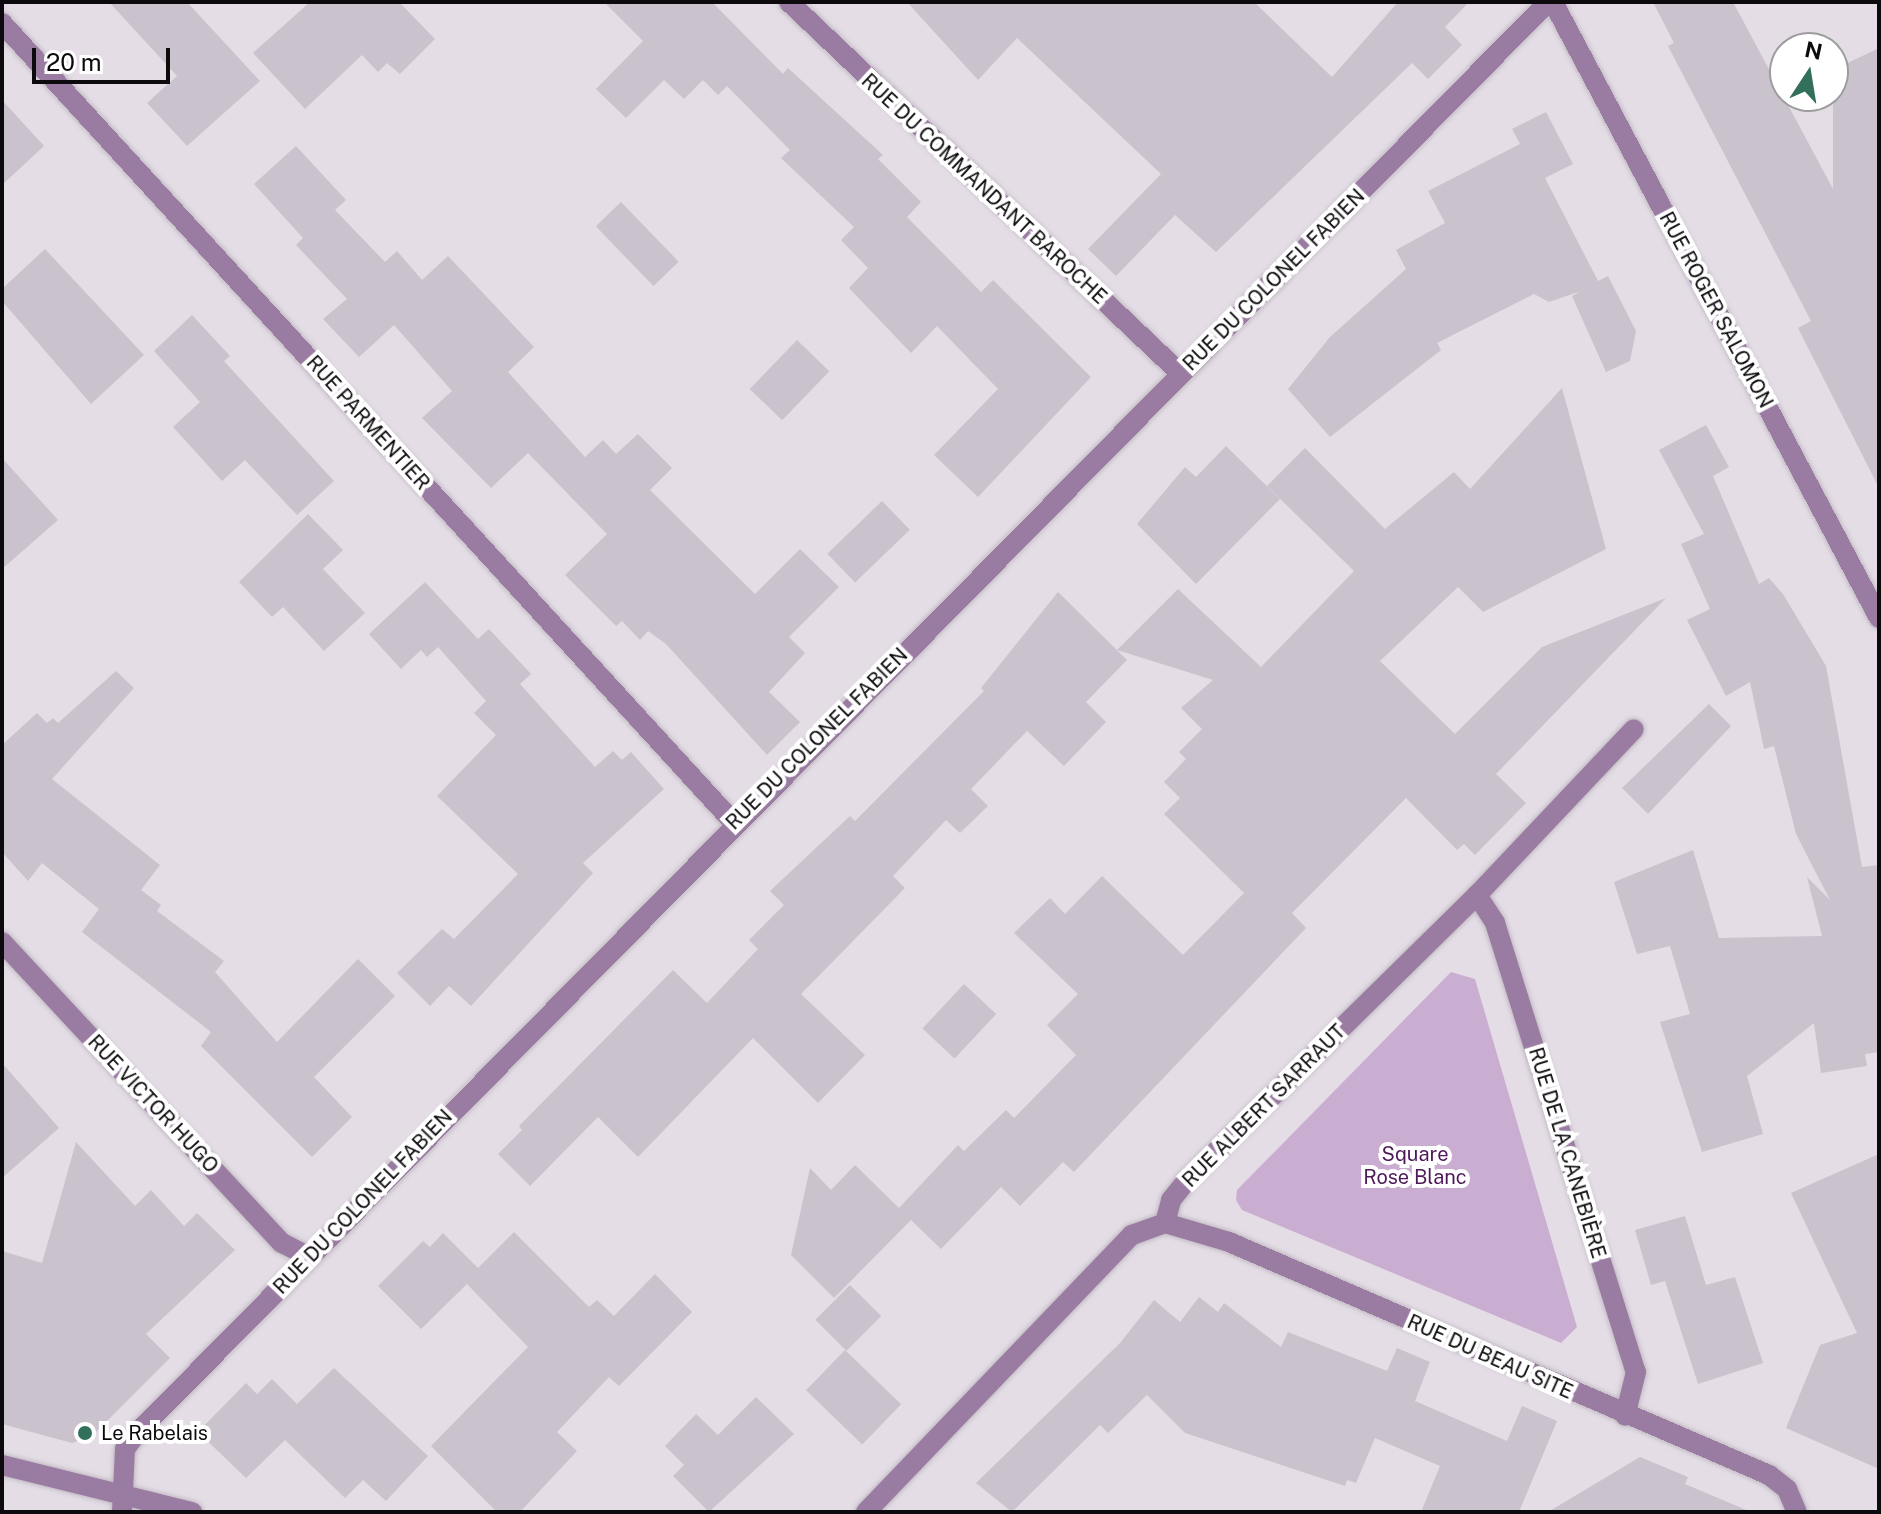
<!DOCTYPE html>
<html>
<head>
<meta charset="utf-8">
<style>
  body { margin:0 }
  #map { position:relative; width:1881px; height:1514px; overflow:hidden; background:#e4dde6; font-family:"Public Sans",sans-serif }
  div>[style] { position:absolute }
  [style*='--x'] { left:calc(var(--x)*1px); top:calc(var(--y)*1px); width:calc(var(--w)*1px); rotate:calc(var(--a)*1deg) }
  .green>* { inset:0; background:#caaed1 }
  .building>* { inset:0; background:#cac2cc; transform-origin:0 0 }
  .roads { filter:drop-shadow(0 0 2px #c2bbc3) drop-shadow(0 0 2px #c2bbc3) }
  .minor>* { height:20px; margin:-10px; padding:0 10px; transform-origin:10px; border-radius:10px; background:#9a7ba2 }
  .tertiary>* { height:20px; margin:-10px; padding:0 10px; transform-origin:10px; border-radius:10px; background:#9a7ba2 }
  .dots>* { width:22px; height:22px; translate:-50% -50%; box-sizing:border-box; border:4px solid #fff; border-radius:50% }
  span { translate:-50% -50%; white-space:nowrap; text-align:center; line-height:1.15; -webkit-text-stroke:8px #fff; paint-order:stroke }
  .street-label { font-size:20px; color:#0d0a0d }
  .park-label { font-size:20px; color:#4e195b }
  .poi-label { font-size:20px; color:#0d0a0d }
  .left { translate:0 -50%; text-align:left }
  .frame { position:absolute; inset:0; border:4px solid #0d0a0d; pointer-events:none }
  .north { position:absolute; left:1769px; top:32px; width:80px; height:80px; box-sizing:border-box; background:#fff; border:2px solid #9e9d9e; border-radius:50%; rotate:12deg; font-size:22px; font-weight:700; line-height:32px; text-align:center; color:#0d0a0d }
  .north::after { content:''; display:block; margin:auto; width:28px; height:36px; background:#33705c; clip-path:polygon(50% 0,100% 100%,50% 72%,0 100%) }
  .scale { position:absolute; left:32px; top:48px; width:138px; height:36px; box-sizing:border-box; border:4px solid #0d0a0d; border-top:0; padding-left:10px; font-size:24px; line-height:28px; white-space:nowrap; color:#0d0a0d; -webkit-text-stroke:6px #fff; paint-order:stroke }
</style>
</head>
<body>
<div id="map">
  <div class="green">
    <i style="clip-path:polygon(1451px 972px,1475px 979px,1577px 1327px,1561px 1343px,1242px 1210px,1236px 1200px,1237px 1190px)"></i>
  </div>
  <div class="building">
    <i style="clip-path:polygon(109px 2px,187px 2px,260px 81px,187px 146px,147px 103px,177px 76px)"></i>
    <i style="clip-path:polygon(310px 2px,399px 2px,435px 39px,400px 74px,387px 63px,378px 72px,362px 55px,305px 109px,253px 53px)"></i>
    <i style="clip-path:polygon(604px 2px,712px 2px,783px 74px,788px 68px,883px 155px,878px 159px,921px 202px,907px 217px,981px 292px,993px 280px,1091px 377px,978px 497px,934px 455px,998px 389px,937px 326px,911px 353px,849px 288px,868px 268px,841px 240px,854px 227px,781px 158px,790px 150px,727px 86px,718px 95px,703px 80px,684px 99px,664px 80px,626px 118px,596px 89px,643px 41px)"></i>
    <i style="clip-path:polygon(907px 2px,1254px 2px,1332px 77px,1398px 2px,1469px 2px,1445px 27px,1462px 45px,1428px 79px,1412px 63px,1216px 252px,1175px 215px,1116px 276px,1088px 249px,1161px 174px,1017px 38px,978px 80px)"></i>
    <i style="clip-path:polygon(1653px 2px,1733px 2px,1833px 189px,1833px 70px,1879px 48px,1879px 488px,1798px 328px,1811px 321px,1668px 46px,1674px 43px)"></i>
    <i style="clip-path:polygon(2px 100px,44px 146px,2px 185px)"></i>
    <i style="clip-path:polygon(1546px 112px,1573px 164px,1545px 178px,1598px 281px,1608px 276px,1636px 331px,1630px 361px,1606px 372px,1572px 296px,1581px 291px,1549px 302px,1534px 294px,1437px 343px,1441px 350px,1330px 437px,1288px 389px,1330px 337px,1406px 269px,1396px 250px,1445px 223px,1428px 191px,1520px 144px,1512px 129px)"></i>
    <i style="clip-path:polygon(296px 146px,346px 200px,335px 210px,385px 262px,397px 251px,422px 280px,448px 256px,534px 347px,508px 372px,585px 457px,603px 440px,616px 454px,638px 434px,672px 468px,650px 490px,755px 594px,800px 549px,839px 587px,789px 637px,805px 653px,769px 692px,800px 722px,767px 755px,666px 644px,648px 631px,640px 640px,622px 621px,616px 626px,565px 575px,607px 534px,528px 453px,491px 488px,422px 418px,452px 391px,394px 325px,359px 357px,323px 319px,347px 299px,296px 245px,303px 238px,254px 184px)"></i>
    <i style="left:621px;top:202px;width:83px;height:35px;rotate:46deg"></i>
    <i style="clip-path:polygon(45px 249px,144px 355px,91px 404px,2px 301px,2px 289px)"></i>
    <i style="clip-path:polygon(192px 315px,230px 356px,224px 361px,334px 481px,297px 515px,245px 460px,222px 481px,173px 427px,200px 402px,154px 351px)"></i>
    <i style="left:797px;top:340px;width:45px;height:68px;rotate:44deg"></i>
    <i style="clip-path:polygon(1562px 388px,1606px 549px,1483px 612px,1458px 587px,1380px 661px,1455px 734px,1542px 647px,1666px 598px,1496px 774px,1526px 803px,1475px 855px,1464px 844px,1457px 850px,1406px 798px,1292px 913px,1306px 928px,1074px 1172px,1063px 1162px,1020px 1206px,1001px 1187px,941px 1249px,911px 1220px,834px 1298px,791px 1255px,810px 1168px,831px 1190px,855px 1165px,899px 1208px,958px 1145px,964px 1151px,1006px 1110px,1014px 1118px,1076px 1055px,1047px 1025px,1078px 994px,1014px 933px,1050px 898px,1065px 914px,1102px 876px,1183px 955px,1244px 893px,1164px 814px,1180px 798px,1164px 782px,1186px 759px,1179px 752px,1202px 729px,1181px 708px,1213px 680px,1117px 650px,1178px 589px,1261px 667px,1354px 571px,1267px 486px,1305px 448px,1385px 529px,1454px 472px,1470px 489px)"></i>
    <i style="clip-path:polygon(1706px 425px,1729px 467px,1713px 476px,1759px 584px,1769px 578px,1783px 594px,1826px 666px,1862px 867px,1879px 865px,1879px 1052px,1865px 1054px,1867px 1066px,1821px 1073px,1814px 1023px,1747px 1076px,1763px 1134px,1702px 1152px,1660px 1022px,1690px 1014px,1670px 946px,1637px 954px,1614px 882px,1693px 850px,1719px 938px,1822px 936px,1807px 877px,1830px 900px,1796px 834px,1774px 746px,1764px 749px,1750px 682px,1726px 696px,1687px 620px,1710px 609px,1681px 544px,1704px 534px,1659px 450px)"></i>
    <i style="clip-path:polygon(1226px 446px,1280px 499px,1196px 584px,1137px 524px,1185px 467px,1196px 477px)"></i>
    <i style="clip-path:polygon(2px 458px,58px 520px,2px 569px)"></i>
    <i style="left:882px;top:501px;width:40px;height:76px;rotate:46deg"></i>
    <i style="clip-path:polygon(308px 514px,343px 550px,323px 569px,365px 613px,324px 651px,283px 607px,272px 617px,239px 582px)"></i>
    <i style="clip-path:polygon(425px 582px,478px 639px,489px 629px,531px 674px,520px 684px,595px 767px,613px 751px,622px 760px,631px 752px,664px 789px,583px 863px,593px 873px,471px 1006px,449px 986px,430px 1006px,397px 973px,442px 929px,454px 939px,518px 874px,437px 796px,496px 735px,474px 713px,486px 701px,438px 647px,427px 657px,421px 650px,401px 669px,369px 634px)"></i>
    <i style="clip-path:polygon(1058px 592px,1127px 660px,1086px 702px,1106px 722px,1064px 766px,1027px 731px,971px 789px,988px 806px,960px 833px,946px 820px,893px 876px,905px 888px,801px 994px,865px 1055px,818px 1103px,753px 1038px,638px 1157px,598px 1117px,530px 1186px,498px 1154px,522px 1130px,519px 1126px,673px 970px,707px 1003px,758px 949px,749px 940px,784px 905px,770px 891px,850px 816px,855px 821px,984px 691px,981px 688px)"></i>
    <i style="clip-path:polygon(116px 671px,134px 688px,52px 779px,160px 865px,141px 890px,161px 905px,157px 911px,224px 961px,215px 972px,277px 1042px,358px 959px,395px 996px,314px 1077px,352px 1117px,312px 1157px,201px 1046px,211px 1032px,82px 932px,99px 909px,42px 863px,28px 881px,2px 852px,2px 745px,37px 713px,47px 723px,53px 718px,58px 723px)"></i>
    <i style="clip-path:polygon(1709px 704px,1731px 726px,1648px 814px,1622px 788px)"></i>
    <i style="left:964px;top:984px;width:44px;height:61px;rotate:43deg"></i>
    <i style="clip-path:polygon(2px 1063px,59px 1128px,2px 1178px)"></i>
    <i style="clip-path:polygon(76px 1142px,135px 1206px,151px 1190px,184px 1226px,197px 1213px,235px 1250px,146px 1334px,170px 1358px,92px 1436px,72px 1443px,2px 1424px,2px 1251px,42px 1263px)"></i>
    <i style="clip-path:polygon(1879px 1154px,1879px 1469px,1786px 1428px,1820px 1345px,1857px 1333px,1791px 1193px)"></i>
    <i style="clip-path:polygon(1685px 1216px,1706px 1285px,1735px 1277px,1763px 1363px,1698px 1384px,1665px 1281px,1651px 1285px,1635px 1230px)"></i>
    <i style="clip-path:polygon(514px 1232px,589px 1307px,597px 1300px,614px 1316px,655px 1274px,692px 1312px,619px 1386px,609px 1377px,557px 1432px,577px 1451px,520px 1512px,497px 1512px,431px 1446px,528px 1347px,467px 1284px,421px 1329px,378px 1286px,423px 1241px,430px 1247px,443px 1233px,478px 1268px)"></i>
    <i style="left:850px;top:1285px;width:44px;height:49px;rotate:45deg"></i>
    <i style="clip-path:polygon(1199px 1297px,1218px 1312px,1224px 1303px,1281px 1347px,1288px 1332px,1387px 1371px,1397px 1348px,1430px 1362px,1415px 1401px,1507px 1441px,1522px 1406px,1557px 1421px,1519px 1512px,1421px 1512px,1440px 1466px,1375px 1438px,1356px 1483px,1347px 1480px,1345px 1486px,1185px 1433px,1147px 1395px,1108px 1433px,1100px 1425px,1012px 1512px,976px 1483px,1120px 1343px,1154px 1300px,1180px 1322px)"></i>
    <i style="left:845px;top:1350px;width:78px;height:56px;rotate:44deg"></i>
    <i style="clip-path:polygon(334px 1368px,428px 1456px,386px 1501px,363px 1480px,345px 1498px,285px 1440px,246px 1478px,198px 1432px,246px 1383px,257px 1394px,272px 1379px,297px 1404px)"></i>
    <i style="clip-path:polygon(756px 1397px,794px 1434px,709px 1512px,673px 1476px,684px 1465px,665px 1446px,696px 1414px,718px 1435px)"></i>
    <i style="clip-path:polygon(1640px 1457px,1688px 1477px,1685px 1484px,1751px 1512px,1548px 1512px)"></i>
  </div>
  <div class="roads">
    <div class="minor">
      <i style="--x:789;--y:2;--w:540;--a:43.5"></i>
      <i style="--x:1553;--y:2;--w:697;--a:62.11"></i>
      <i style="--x:2;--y:23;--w:1084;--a:47.54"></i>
      <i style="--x:1477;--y:895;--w:33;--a:57"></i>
      <i style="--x:1495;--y:923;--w:471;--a:72.6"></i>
      <i style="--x:1636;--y:1372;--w:45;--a:104"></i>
      <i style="--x:2;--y:942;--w:411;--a:47.1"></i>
      <i style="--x:282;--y:1243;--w:30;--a:27"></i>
      <i style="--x:1165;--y:1223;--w:24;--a:-75"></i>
      <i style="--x:1171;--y:1200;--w:26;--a:-51"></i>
      <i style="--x:1187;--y:1180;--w:407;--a:-44.5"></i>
      <i style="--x:1477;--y:895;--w:228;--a:-46.6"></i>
      <i style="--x:122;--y:1512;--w:63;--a:-87.3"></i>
      <i style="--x:125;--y:1449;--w:20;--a:-53"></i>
      <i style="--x:137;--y:1433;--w:2010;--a:-45.4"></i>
      <i style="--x:866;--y:1512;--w:384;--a:-46.2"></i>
      <i style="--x:1132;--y:1235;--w:35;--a:-20"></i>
      <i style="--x:1165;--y:1223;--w:67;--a:16.5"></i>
      <i style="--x:1229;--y:1242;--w:588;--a:23.34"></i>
      <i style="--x:1769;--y:1475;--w:23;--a:38"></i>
      <i style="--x:1787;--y:1489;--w:25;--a:67"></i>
    </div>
    <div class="tertiary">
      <i style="--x:2;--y:1465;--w:196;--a:13.9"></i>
    </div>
  </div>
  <div class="dots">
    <i style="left:85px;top:1433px;background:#33705c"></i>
  </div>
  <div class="street-label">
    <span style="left:984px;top:189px;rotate:43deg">RUE DU COMMANDANT BAROCHE</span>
    <span style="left:1274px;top:280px;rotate:-45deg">RUE DU COLONEL FABIEN</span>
    <span style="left:1716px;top:310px;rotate:62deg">RUE ROGER SALOMON</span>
    <span style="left:368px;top:423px;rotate:48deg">RUE PARMENTIER</span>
    <span style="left:817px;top:739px;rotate:-45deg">RUE DU COLONEL FABIEN</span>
    <span style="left:153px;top:1104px;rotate:47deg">RUE VICTOR HUGO</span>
    <span style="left:1264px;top:1106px;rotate:-45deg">RUE ALBERT SARRAUT</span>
    <span style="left:1567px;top:1153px;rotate:73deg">RUE DE LA CANEBIÈRE</span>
    <span style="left:363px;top:1202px;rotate:-46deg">RUE DU COLONEL FABIEN</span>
    <span style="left:1490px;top:1357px;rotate:24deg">RUE DU BEAU SITE</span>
  </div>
  <div class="park-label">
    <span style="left:1415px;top:1166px">Square<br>Rose Blanc</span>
  </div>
  <div class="poi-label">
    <span class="left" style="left:101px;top:1433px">Le Rabelais</span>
  </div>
  <div class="frame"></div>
  <div class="north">N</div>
  <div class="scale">20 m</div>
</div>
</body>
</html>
